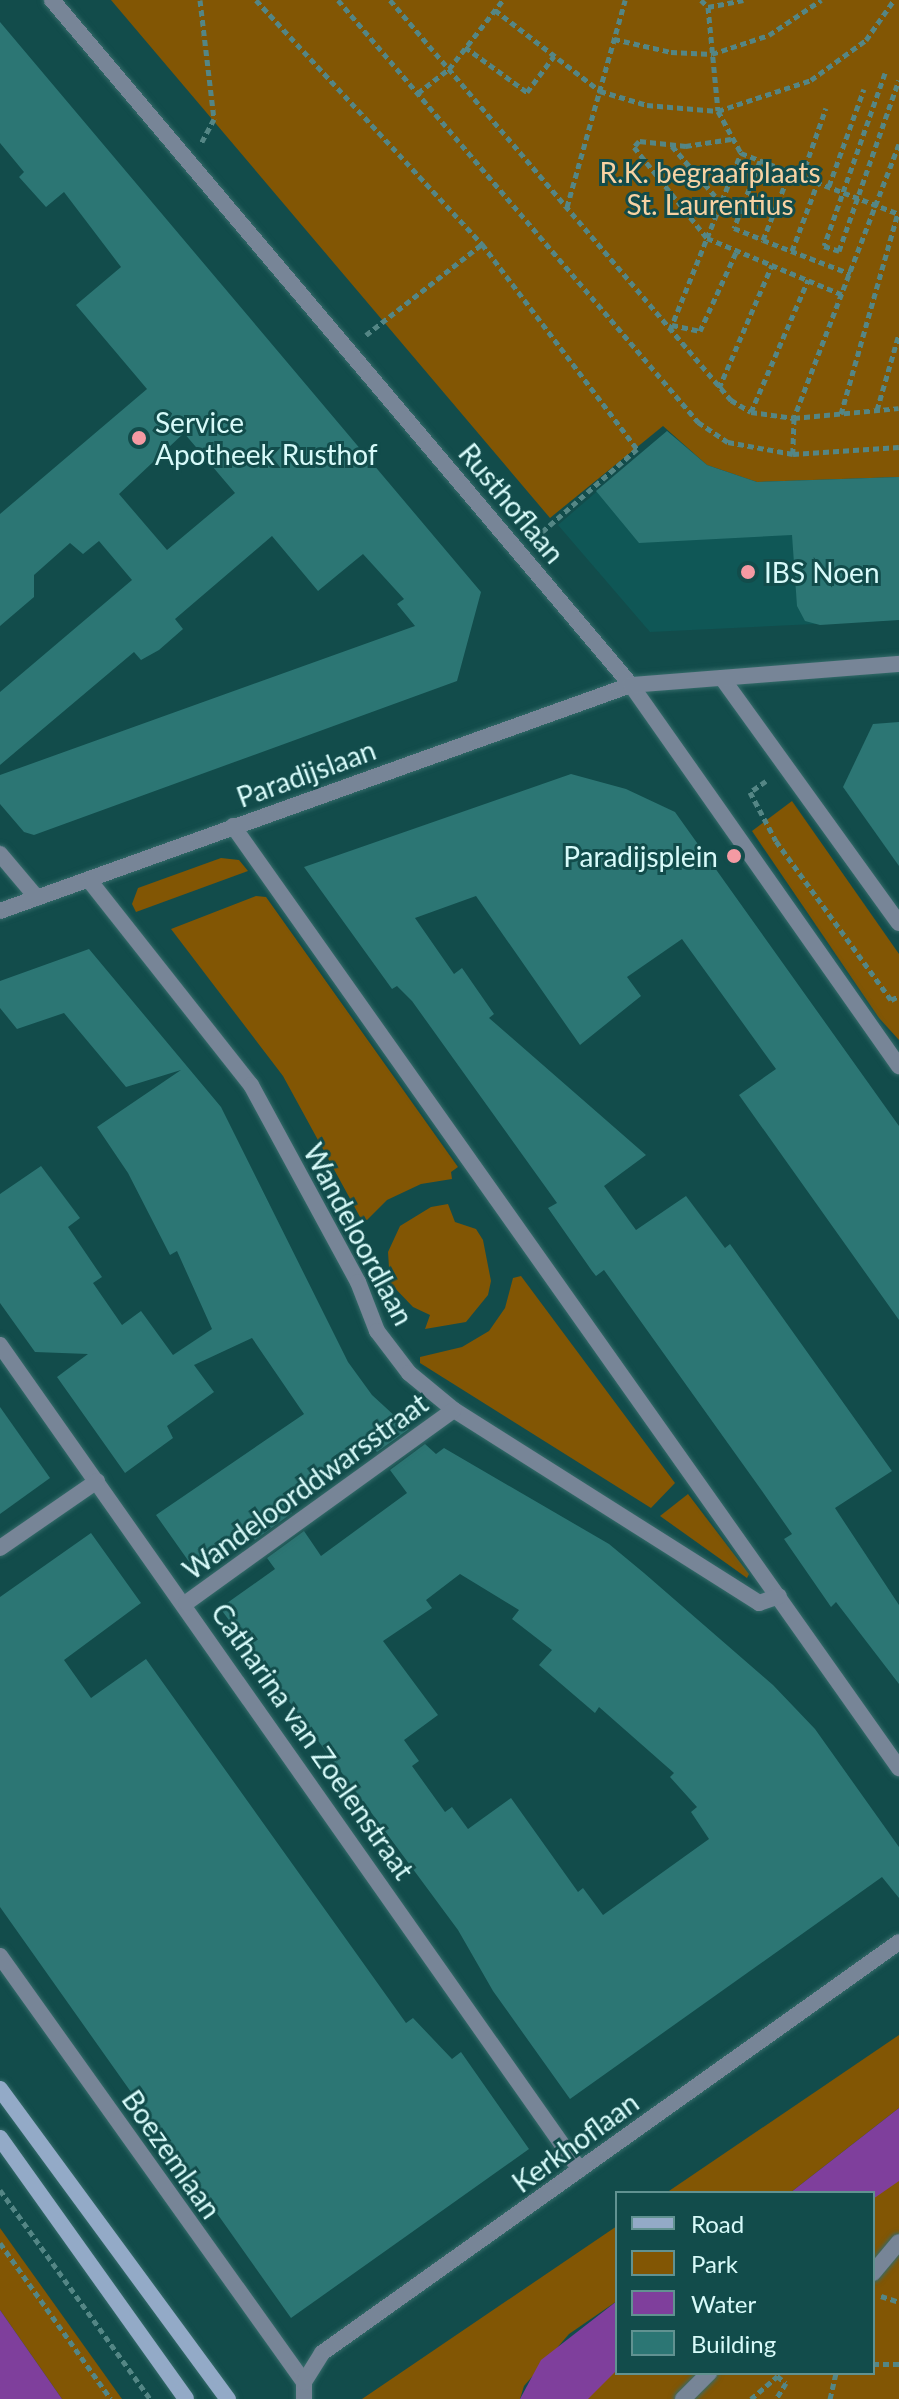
<!DOCTYPE html>
<html>
<head>
<meta charset="utf-8">
<style>
  body { margin:0 }
  #map { position:relative; width:899px; height:2399px; overflow:hidden; background:#124c4b; font-family:Lato,sans-serif }
  div>[style] { position:absolute }
  [style*='--x'] { left:calc(var(--x)*1px); top:calc(var(--y)*1px); width:calc(var(--w)*1px); rotate:calc(var(--a)*1deg) }
  .built>* { inset:0; background:#0f5756 }
  .green>* { inset:0; background:#825604 }
  .water>* { inset:0; background:#7f3f9c }
  .building>* { inset:0; background:#2c7674 }
  .path>* { height:5px; margin-top:-2.5px; transform-origin:0; background:repeating-linear-gradient(90deg,#548685 0 6px,transparent 0 10px) }
  .roads { filter:drop-shadow(0 0 2px #356b6a) drop-shadow(0 0 2px #356b6a) }
  .service>* { height:16px; margin:-8px; padding:0 8px; transform-origin:8px; border-radius:8px; background:#778597 }
  .minor>* { height:16px; margin:-8px; padding:0 8px; transform-origin:8px; border-radius:8px; background:#778597 }
  .secondary>* { height:16px; margin:-8px; padding:0 8px; transform-origin:8px; border-radius:8px; background:#93aac7 }
  .dots>* { width:22px; height:22px; translate:-50% -50%; box-sizing:border-box; border:4px solid #124c4b; border-radius:50% }
  span { translate:-50% -50%; white-space:nowrap; text-align:center; line-height:1.15; -webkit-text-stroke:6px #124c4b; paint-order:stroke }
  .park-label { font-size:28px; color:#f7d2a3 }
  .poi-label { font-size:28px; color:#d7faf9 }
  .left { translate:0 -50%; text-align:left }
  .right { translate:-100% -50%; text-align:right }
  .street-label { font-size:28px; color:#d7faf9 }
  .legend { position:absolute; left:615px; top:2191px; width:260px; height:184px; box-sizing:border-box; background:#124c4b; border:2px solid #619291; margin:0; padding:10px 14px; list-style:none; font-size:24px; color:#d7faf9 }
  .legend li { display:flex; align-items:center; gap:16px; height:40px }
  .legend b { width:40px; border:2px solid #619291 }
</style>
</head>
<body>
<div id="map">
  <div class="built">
    <i style="clip-path:polygon(667px 431px,719px 471px,899px 477px,899px 620px,650px 632px,558px 525px)"></i>
  </div>
  <div class="green">
    <i style="clip-path:polygon(111px 0,899px 0,899px 477px,757px 482px,707px 465px,663px 426px,550px 518px)"></i>
    <i style="clip-path:polygon(792px 801px,899px 954px,899px 1040px,879px 1018px,752px 831px)"></i>
    <i style="clip-path:polygon(221px 858px,239px 860px,248px 871px,136px 912px,132px 904px,138px 888px)"></i>
    <i style="clip-path:polygon(256px 896px,266px 897px,458px 1167px,451px 1172px,452px 1179px,421px 1184px,387px 1200px,367px 1220px,360px 1217px,283px 1076px,171px 929px)"></i>
    <i style="clip-path:polygon(448px 1204px,455px 1222px,476px 1229px,483px 1240px,491px 1281px,488px 1295px,466px 1322px,425px 1329px,430px 1315px,413px 1307px,390px 1283px,388px 1252px,400px 1226px,431px 1207px)"></i>
    <i style="clip-path:polygon(521px 1276px,675px 1483px,651px 1508px,420px 1363px,420px 1357px,462px 1347px,489px 1331px,505px 1308px,513px 1278px)"></i>
    <i style="clip-path:polygon(688px 1494px,749px 1574px,747px 1578px,660px 1516px)"></i>
    <i style="clip-path:polygon(899px 2035px,899px 2108px,790px 2193px,666px 2193px)"></i>
    <i style="clip-path:polygon(899px 2138px,899px 2399px,549px 2399px,617px 2341px,617px 2373px,873px 2373px,873px 2193px)"></i>
    <i style="clip-path:polygon(617px 2226px,617px 2301px,569px 2334px,524px 2386px,520px 2399px,362px 2399px)"></i>
    <i style="clip-path:polygon(0 2228px,122px 2399px,62px 2399px,0 2310px)"></i>
  </div>
  <div class="water">
    <i style="clip-path:polygon(899px 2108px,899px 2181px,873px 2199px,873px 2193px,790px 2193px)"></i>
    <i style="clip-path:polygon(617px 2301px,617px 2370px,588px 2399px,520px 2399px,541px 2360px)"></i>
    <i style="clip-path:polygon(0 2310px,62px 2399px,0 2399px)"></i>
  </div>
  <div class="building">
    <i style="clip-path:polygon(evenodd,0 22px,481px 592px,457px 681px,34px 835px,24px 832px,0 804px,0 775px,415px 626px,397px 604px,404px 599px,363px 554px,318px 591px,272px 536px,175px 619px,183px 629px,159px 650px,141px 660px,134px 652px,0 765px,0 692px,132px 580px,99px 541px,83px 554px,70px 543px,34px 575px,34px 597px,0 626px,0 514px,147px 389px,76px 305px,121px 267px,64px 192px,46px 207px,19px 177px,24px 172px,0 143px,0 22px,184px 433px,235px 493px,167px 550px,119px 494px,184px 433px)"></i>
    <i style="clip-path:polygon(667px 431px,707px 465px,757px 482px,899px 477px,899px 620px,820px 625px,805px 621px,797px 606px,792px 535px,639px 543px,596px 491px)"></i>
    <i style="clip-path:polygon(899px 722px,899px 866px,843px 787px,873px 724px)"></i>
    <i style="clip-path:polygon(571px 774px,626px 789px,675px 812px,899px 1126px,899px 1320px,739px 1095px,776px 1069px,682px 939px,627px 977px,641px 996px,580px 1045px,476px 896px,415px 918px,454px 974px,462px 968px,494px 1014px,489px 1018px,646px 1155px,604px 1186px,636px 1230px,686px 1196px,725px 1248px,730px 1244px,892px 1471px,835px 1508px,899px 1605px,899px 1684px,836px 1602px,831px 1607px,784px 1539px,792px 1534px,762px 1491px,604px 1270px,596px 1276px,592px 1271px,548px 1208px,557px 1203px,412px 1001px,397px 986px,392px 989px,304px 867px)"></i>
    <i style="clip-path:polygon(89px 949px,221px 1107px,348px 1362px,372px 1395px,409px 1429px,377px 1452px,369px 1440px,283px 1501px,292px 1513px,255px 1540px,246px 1527px,192px 1566px,156px 1515px,304px 1414px,252px 1338px,194px 1365px,214px 1392px,167px 1426px,173px 1438px,125px 1473px,57px 1377px,88px 1354px,35px 1352px,0 1303px,0 1194px,41px 1166px,80px 1218px,68px 1227px,102px 1277px,93px 1283px,122px 1325px,141px 1311px,173px 1355px,212px 1329px,177px 1251px,170px 1255px,128px 1173px,97px 1127px,181px 1070px,126px 1087px,64px 1013px,17px 1029px,0 1008px,0 981px)"></i>
    <i style="clip-path:polygon(0 1407px,50px 1478px,0 1514px)"></i>
    <i style="clip-path:polygon(evenodd,425px 1444px,436px 1454px,444px 1448px,609px 1544px,644px 1573px,773px 1685px,815px 1729px,899px 1847px,899px 1898px,882px 1877px,570px 2099px,493px 1991px,458px 1930px,220px 1608px,275px 1569px,267px 1558px,304px 1531px,321px 1556px,407px 1493px,390px 1470px,425px 1444px,460px 1574px,519px 1610px,512px 1619px,552px 1650px,539px 1665px,595px 1713px,599px 1707px,674px 1773px,670px 1777px,697px 1807px,691px 1812px,709px 1839px,603px 1915px,583px 1888px,578px 1892px,511px 1798px,468px 1829px,452px 1807px,445px 1812px,412px 1766px,419px 1761px,404px 1740px,438px 1715px,383px 1641px,432px 1608px,426px 1600px,460px 1574px)"></i>
    <i style="clip-path:polygon(91px 1533px,141px 1603px,64px 1660px,91px 1698px,146px 1659px,406px 2023px,413px 2018px,452px 2059px,461px 2052px,529px 2149px,291px 2318px,0 1907px,0 1597px)"></i>
  </div>
  <div class="path">
    <i style="--x:200;--y:0;--w:120;--a:83.3"></i>
    <i style="--x:214;--y:119;--w:27;--a:118"></i>
    <i style="--x:256;--y:0;--w:333;--a:47.2"></i>
    <i style="--x:482;--y:244;--w:257;--a:52.9"></i>
    <i style="--x:637;--y:449;--w:135;--a:138.9"></i>
    <i style="--x:338;--y:0;--w:555;--a:49.53"></i>
    <i style="--x:698;--y:422;--w:36;--a:34"></i>
    <i style="--x:728;--y:442;--w:66;--a:10.5"></i>
    <i style="--x:390;--y:0;--w:526;--a:49.55"></i>
    <i style="--x:731;--y:400;--w:23;--a:31"></i>
    <i style="--x:751;--y:412;--w:43;--a:7.9"></i>
    <i style="--x:794;--y:418;--w:105;--a:-5.4"></i>
    <i style="--x:701;--y:0;--w:10;--a:45"></i>
    <i style="--x:708;--y:7;--w:104;--a:84.5"></i>
    <i style="--x:718;--y:111;--w:48;--a:61.3"></i>
    <i style="--x:708;--y:7;--w:36;--a:-11"></i>
    <i style="--x:495;--y:10;--w:133;--a:37.6"></i>
    <i style="--x:600;--y:91;--w:49;--a:16.6"></i>
    <i style="--x:647;--y:105;--w:71;--a:4.8"></i>
    <i style="--x:718;--y:111;--w:98;--a:-18.4"></i>
    <i style="--x:811;--y:80;--w:68;--a:-36"></i>
    <i style="--x:866;--y:40;--w:49;--a:-55"></i>
    <i style="--x:614;--y:39;--w:58;--a:12.8"></i>
    <i style="--x:671;--y:52;--w:41;--a:2.8"></i>
    <i style="--x:712;--y:54;--w:60;--a:-18.4"></i>
    <i style="--x:769;--y:35;--w:63;--a:-33.9"></i>
    <i style="--x:465;--y:47;--w:77;--a:36"></i>
    <i style="--x:527;--y:92;--w:45;--a:-53.1"></i>
    <i style="--x:885;--y:73;--w:183;--a:109.4"></i>
    <i style="--x:824;--y:246;--w:16;--a:18"></i>
    <i style="--x:839;--y:251;--w:181;--a:-70.7"></i>
    <i style="--x:418;--y:93;--w:39;--a:-38"></i>
    <i style="--x:449;--y:69;--w:88;--a:-52"></i>
    <i style="--x:731;--y:139;--w:46;--a:171.2"></i>
    <i style="--x:686;--y:146;--w:47;--a:-173.9"></i>
    <i style="--x:639;--y:141;--w:8;--a:130"></i>
    <i style="--x:634;--y:147;--w:117;--a:51.3"></i>
    <i style="--x:707;--y:238;--w:92;--a:-68.2"></i>
    <i style="--x:741;--y:153;--w:169;--a:21.1"></i>
    <i style="--x:899;--y:144;--w:293;--a:111"></i>
    <i style="--x:794;--y:418;--w:36;--a:92"></i>
    <i style="--x:793;--y:454;--w:106;--a:-3.8"></i>
    <i style="--x:672;--y:146;--w:75;--a:49.3"></i>
    <i style="--x:760;--y:161;--w:72;--a:111.2"></i>
    <i style="--x:734;--y:228;--w:31;--a:22"></i>
    <i style="--x:763;--y:240;--w:73;--a:-68.3"></i>
    <i style="--x:802;--y:176;--w:72;--a:-70.6"></i>
    <i style="--x:829;--y:186;--w:103;--a:-70.2"></i>
    <i style="--x:567;--y:207;--w:215;--a:-74.3"></i>
    <i style="--x:763;--y:240;--w:94;--a:21.1"></i>
    <i style="--x:792;--y:251;--w:74;--a:-69.4"></i>
    <i style="--x:672;--y:325;--w:29;--a:12"></i>
    <i style="--x:700;--y:331;--w:89;--a:-65.4"></i>
    <i style="--x:670;--y:330;--w:99;--a:-68.1"></i>
    <i style="--x:707;--y:238;--w:147;--a:22.7"></i>
    <i style="--x:366;--y:335;--w:147;--a:-38.1"></i>
    <i style="--x:719;--y:388;--w:134;--a:-66.7"></i>
    <i style="--x:877;--y:410;--w:79;--a:-73.9"></i>
    <i style="--x:751;--y:412;--w:144;--a:-66.6"></i>
    <i style="--x:841;--y:414;--w:209;--a:-74.2"></i>
    <i style="--x:766;--y:781;--w:19;--a:145"></i>
    <i style="--x:750;--y:792;--w:55;--a:62"></i>
    <i style="--x:776;--y:841;--w:196;--a:54.1"></i>
    <i style="--x:891;--y:1000;--w:9;--a:-27"></i>
    <i style="--x:0;--y:2190;--w:257;--a:54.3"></i>
    <i style="--x:0;--y:2243;--w:191;--a:54.6"></i>
    <i style="--x:881;--y:2296;--w:19;--a:18"></i>
    <i style="--x:873;--y:2364;--w:26;--a:0"></i>
    <i style="--x:751;--y:2399;--w:35;--a:-41"></i>
    <i style="--x:777;--y:2376;--w:11;--a:38"></i>
    <i style="--x:786;--y:2383;--w:19;--a:122"></i>
    <i style="--x:830;--y:2399;--w:27;--a:-77"></i>
  </div>
  <div class="roads">
    <div class="service">
      <i style="--x:873;--y:2273;--w:40;--a:-50"></i>
      <i style="--x:683;--y:2399;--w:37;--a:-45"></i>
    </div>
    <div class="minor">
      <i style="--x:52;--y:0;--w:897;--a:49.79"></i>
      <i style="--x:631;--y:685;--w:466;--a:54.9"></i>
      <i style="--x:722;--y:678;--w:302;--a:54.2"></i>
      <i style="--x:233;--y:826;--w:1154;--a:54.74"></i>
      <i style="--x:0;--y:854;--w:57;--a:49.9"></i>
      <i style="--x:89;--y:880;--w:261;--a:51.7"></i>
      <i style="--x:251;--y:1085;--w:224;--a:61.5"></i>
      <i style="--x:358;--y:1282;--w:53;--a:68.8"></i>
      <i style="--x:377;--y:1331;--w:53;--a:52.7"></i>
      <i style="--x:409;--y:1373;--w:58;--a:39.4"></i>
      <i style="--x:454;--y:1410;--w:361;--a:32.3"></i>
      <i style="--x:759;--y:1603;--w:21;--a:-19"></i>
      <i style="--x:0;--y:911;--w:670;--a:-19.71"></i>
      <i style="--x:631;--y:685;--w:269;--a:-4.5"></i>
      <i style="--x:0;--y:1345;--w:1008;--a:54.89"></i>
      <i style="--x:0;--y:1548;--w:118;--a:-34.6"></i>
      <i style="--x:186;--y:1603;--w:330;--a:-35.8"></i>
      <i style="--x:0;--y:1956;--w:523;--a:54.49"></i>
      <i style="--x:304;--y:2399;--w:17;--a:-90"></i>
      <i style="--x:304;--y:2382;--w:34;--a:-58"></i>
      <i style="--x:322;--y:2353;--w:708;--a:-35.46"></i>
    </div>
    <div class="secondary">
      <i style="--x:0;--y:2089;--w:385;--a:53.7"></i>
      <i style="--x:0;--y:2138;--w:320;--a:54.5"></i>
    </div>
  </div>
  <div class="dots">
    <i style="left:139px;top:438px;background:#f49aa3"></i>
    <i style="left:748px;top:572px;background:#f49aa3"></i>
    <i style="left:734px;top:856px;background:#f49aa3"></i>
  </div>
  <div class="park-label">
    <span style="left:710px;top:188px">R.K. begraafplaats<br>St. Laurentius</span>
  </div>
  <div class="poi-label">
    <span class="left" style="left:155px;top:438px">Service<br>Apotheek Rusthof</span>
    <span class="left" style="left:764px;top:572px">IBS Noen</span>
    <span class="right" style="left:718px;top:856px">Paradijsplein</span>
  </div>
  <div class="street-label">
    <span style="left:512px;top:503px;rotate:50deg">Rusthoflaan</span>
    <span style="left:306px;top:773px;rotate:-20deg">Paradijslaan</span>
    <span style="left:359px;top:1234px;rotate:62deg">Wandeloordlaan</span>
    <span style="left:305px;top:1486px;rotate:-36deg">Wandeloorddwarsstraat</span>
    <span style="left:313px;top:1741px;rotate:55deg">Catharina van Zoelenstraat</span>
    <span style="left:575px;top:2142px;rotate:-36deg">Kerkhoflaan</span>
    <span style="left:172px;top:2154px;rotate:55deg">Boezemlaan</span>
  </div>
  <ul class="legend">
  <li><b style="height:10px;background:#93aac7"></b>Road</li>
  <li><b style="height:22px;background:#825604"></b>Park</li>
  <li><b style="height:22px;background:#7f3f9c"></b>Water</li>
  <li><b style="height:22px;background:#2c7674"></b>Building</li>
  </ul>
</div>
</body>
</html>
